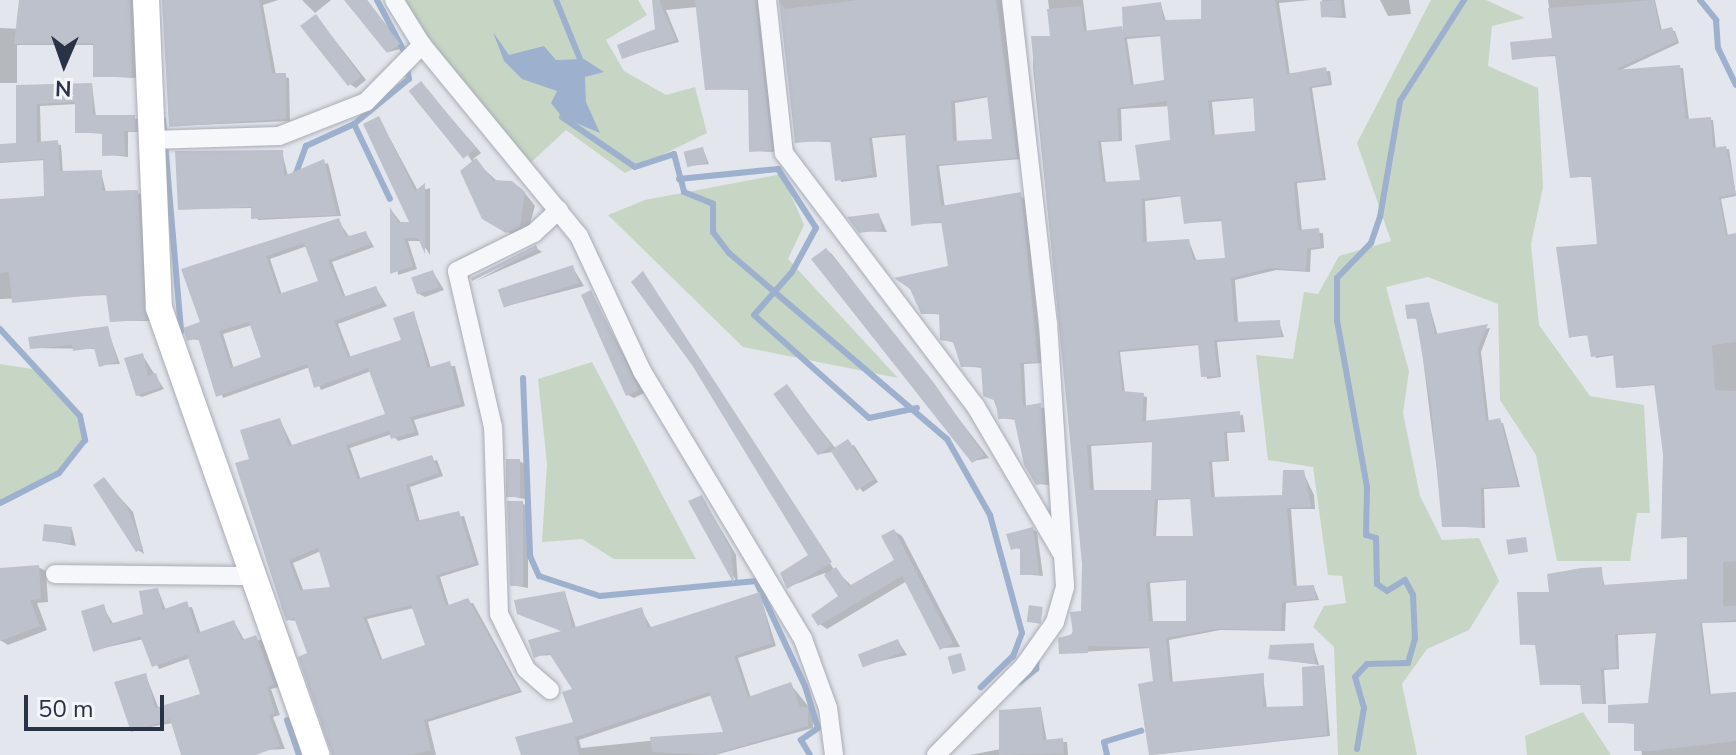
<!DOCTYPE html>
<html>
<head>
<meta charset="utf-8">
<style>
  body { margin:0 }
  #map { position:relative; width:1736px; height:755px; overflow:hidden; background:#e3e6ec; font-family:"Nunito Sans",sans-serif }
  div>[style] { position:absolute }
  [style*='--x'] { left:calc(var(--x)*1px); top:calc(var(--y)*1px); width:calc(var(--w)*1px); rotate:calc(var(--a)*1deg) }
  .green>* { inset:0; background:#c7d6c4 }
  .water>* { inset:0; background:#9db0cd }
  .shadow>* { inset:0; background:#0003 }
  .stream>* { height:6px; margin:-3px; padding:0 3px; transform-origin:3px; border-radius:3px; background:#9db0cd }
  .building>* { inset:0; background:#bdc1cc; transform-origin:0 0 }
  .roads { filter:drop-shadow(0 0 2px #a8acb7) drop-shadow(0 0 2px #a8acb7) }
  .street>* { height:18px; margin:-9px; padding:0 9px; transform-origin:9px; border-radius:9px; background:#f6f7fa }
  .secondary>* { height:26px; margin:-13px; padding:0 13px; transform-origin:13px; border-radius:13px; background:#fff }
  span { translate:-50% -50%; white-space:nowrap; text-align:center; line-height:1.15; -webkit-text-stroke:7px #f3f5f9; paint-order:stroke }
  .north { position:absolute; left:24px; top:24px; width:80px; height:80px; -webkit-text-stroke:6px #f3f5f9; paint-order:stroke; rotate:182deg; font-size:22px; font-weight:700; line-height:32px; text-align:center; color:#2a3245 }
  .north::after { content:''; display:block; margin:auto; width:28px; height:36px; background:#2a3245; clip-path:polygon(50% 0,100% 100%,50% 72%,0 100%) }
  .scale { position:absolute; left:24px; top:695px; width:140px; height:36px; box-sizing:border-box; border:4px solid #2a3245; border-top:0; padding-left:10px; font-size:24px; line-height:28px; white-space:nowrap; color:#2a3245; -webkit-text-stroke:6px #f3f5f9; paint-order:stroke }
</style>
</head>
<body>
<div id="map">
  <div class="green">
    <i style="clip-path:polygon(394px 0,638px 0,647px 15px,606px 40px,624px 71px,666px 95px,695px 87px,707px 133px,625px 173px,566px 130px,525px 168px)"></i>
    <i style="clip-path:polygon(1431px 0,1486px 0,1525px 18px,1492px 26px,1488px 66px,1538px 88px,1543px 187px,1531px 244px,1539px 325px,1590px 396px,1644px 405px,1650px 513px,1637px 513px,1630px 561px,1557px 561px,1536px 455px,1500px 400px,1498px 304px,1428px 277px,1386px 287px,1409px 371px,1403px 413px,1420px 496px,1442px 540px,1479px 538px,1499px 581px,1469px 630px,1427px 649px,1402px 684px,1417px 755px,1338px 755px,1334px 647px,1313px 627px,1324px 606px,1346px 603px,1342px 576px,1328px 575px,1313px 467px,1268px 460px,1256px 355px,1293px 359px,1304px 292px,1318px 294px,1339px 256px,1391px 241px,1357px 143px)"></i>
    <i style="clip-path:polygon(782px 174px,804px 225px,788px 259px,898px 378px,743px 347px,608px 215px,645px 200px)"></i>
    <i style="clip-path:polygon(592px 362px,696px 559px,614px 559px,582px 539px,542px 542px,547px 464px,538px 379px)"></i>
    <i style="clip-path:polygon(0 364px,38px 370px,80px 416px,85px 440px,59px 473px,0 503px)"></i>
    <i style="clip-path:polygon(1583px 712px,1611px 755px,1527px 755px,1525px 736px)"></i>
  </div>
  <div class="water">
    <i style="clip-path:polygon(493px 32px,509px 55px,544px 46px,556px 60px,584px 59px,604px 72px,585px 77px,586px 102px,600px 133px,562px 117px,551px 103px,557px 91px,522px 79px,504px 61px)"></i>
  </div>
  <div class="shadow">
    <i style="clip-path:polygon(21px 0,135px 0,136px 78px,95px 76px,95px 45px,17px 45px,17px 83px,0 83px,0 28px,21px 29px)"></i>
    <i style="clip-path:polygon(163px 0,278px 0,263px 5px,276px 75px,289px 78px,290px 121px,171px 126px)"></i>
    <i style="clip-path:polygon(302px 0,331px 0,315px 13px)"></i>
    <i style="clip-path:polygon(346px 0,367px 0,404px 48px,389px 52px)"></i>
    <i style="clip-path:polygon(654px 0,761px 0,775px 152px,751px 151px,750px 90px,707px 89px,698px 7px,666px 10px,679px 42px,624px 57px,657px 30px)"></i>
    <i style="clip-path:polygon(evenodd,779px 0,1003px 0,1020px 159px,939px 166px,945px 208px,1025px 197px,1042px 363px,1024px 364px,1026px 407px,1045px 408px,1050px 485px,1038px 484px,1017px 420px,1000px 418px,983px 368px,963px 366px,955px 343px,942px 339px,941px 315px,922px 312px,950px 267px,943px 223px,913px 224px,907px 135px,872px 138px,877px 177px,841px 182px,832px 142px,797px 141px,779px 0,989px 97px,994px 141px,957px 143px,955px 103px,989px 97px)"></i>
    <i style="clip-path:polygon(evenodd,1048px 0,1083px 0,1087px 32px,1125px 30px,1161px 4px,1166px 22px,1203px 21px,1203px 0,1311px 0,1279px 3px,1290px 75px,1330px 71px,1332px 85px,1312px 88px,1326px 180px,1297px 183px,1302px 232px,1323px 233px,1324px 248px,1311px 250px,1310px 272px,1276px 270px,1235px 280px,1238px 323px,1279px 322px,1284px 337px,1217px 342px,1221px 377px,1207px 379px,1200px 345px,1120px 352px,1125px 393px,1147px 397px,1146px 422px,1243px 415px,1245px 432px,1227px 433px,1229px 461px,1212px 462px,1215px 499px,1284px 497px,1303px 472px,1314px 495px,1315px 509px,1291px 509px,1297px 588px,1314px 587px,1319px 600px,1286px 603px,1285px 631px,1220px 630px,1169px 640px,1173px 684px,1263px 675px,1267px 709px,1305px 708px,1324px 667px,1330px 736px,1151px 755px,1140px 686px,1155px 683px,1152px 648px,1061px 653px,1083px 613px,1084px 564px,1033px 68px,1033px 38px,1053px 38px,1048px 0,1162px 36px,1166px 82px,1134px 87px,1127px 39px,1162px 36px,1048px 0,1256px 98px,1257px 133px,1215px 137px,1212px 102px,1256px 98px,1048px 0,1171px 106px,1172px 142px,1142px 181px,1106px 184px,1101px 142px,1122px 141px,1121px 109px,1171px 106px,1048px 0,1182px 196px,1186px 223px,1224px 221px,1227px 260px,1197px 262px,1189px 241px,1147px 244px,1145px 201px,1182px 196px,1048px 0,1154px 442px,1153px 492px,1094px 492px,1091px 446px,1154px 442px,1048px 0,1192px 499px,1196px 538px,1156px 538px,1158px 500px,1192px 499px,1048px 0,1188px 580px,1188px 623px,1153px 623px,1150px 583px,1188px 580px)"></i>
    <i style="clip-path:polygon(1322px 0,1344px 0,1346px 18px,1324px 17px)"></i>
    <i style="clip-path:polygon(1380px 0,1409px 0,1411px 14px,1388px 16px)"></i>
    <i style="clip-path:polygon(1548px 0,1655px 0,1662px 31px,1675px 31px,1679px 43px,1617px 72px,1683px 68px,1689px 120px,1713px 120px,1716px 149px,1729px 149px,1736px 196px,1721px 199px,1728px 236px,1736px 235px,1736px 622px,1702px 623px,1711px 696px,1736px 694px,1736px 755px,1642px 755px,1636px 724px,1610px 722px,1650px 705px,1658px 633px,1618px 635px,1619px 669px,1604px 670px,1606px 704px,1583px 703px,1582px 685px,1542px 684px,1537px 645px,1522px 644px,1552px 594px,1601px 570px,1605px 587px,1688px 581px,1689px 537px,1663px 538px,1665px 454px,1656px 385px,1621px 388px,1615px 355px,1596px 358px,1589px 335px,1571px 337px,1599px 246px,1593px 177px,1572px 177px,1557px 56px,1514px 58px,1554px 40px)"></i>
    <i style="clip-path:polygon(316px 16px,366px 80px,356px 88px,350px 84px)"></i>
    <i style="clip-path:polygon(421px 83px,481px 153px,473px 159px,498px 182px,521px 188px,535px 206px,528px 231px,516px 237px,484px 218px,473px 163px)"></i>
    <i style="clip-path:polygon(92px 85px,96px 117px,138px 119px,139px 132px,128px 132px,128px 157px,104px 154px,104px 134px,77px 132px,77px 104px,40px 106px,41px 143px,61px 145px,63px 173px,101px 172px,106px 192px,142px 194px,150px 321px,112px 321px,108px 295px,0 299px,0 200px,46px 198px,45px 160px,0 163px,0 146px,18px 145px,18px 87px)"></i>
    <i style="clip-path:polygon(379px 118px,418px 191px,430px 188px,430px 255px,421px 241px,408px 241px,417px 269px,398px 275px,392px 211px,402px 224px,413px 224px)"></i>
    <i style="clip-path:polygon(703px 149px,709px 164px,689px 166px)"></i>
    <i style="clip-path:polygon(282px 152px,288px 176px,328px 163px,341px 216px,258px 220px,253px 208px,180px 209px)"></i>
    <i style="clip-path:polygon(879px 215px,887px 232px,861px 231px)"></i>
    <i style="clip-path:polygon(evenodd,338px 220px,350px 238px,366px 233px,374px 247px,332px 262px,346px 298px,376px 288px,387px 306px,338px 324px,351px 358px,403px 341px,414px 313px,431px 368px,455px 366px,465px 406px,414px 420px,419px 435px,398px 441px,392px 434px,350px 448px,361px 480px,437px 460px,443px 476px,410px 487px,420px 522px,464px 516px,479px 565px,440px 577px,449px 606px,473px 603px,522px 692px,428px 722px,436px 755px,336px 755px,310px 654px,297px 621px,288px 620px,252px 460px,280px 420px,293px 447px,387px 416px,371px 371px,321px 390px,310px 367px,223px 398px,200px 340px,189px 339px,203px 324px,183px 270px,338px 220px,307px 246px,320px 283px,282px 295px,270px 259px,307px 246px,338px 220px,252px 325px,263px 359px,234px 369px,223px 334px,252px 325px,338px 220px,321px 551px,332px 589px,304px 592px,293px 563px,321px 551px,338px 220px,414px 608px,427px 646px,383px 661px,367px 619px,414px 608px)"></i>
    <i style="clip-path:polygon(536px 248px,542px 252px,476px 281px)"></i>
    <i style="clip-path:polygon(826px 250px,832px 254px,989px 458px,973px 461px)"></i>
    <i style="clip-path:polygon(573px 268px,584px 286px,507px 306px)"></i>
    <i style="clip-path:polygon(433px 272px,444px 290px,425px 297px,419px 294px)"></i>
    <i style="clip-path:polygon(643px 274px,833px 568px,852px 586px,896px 560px,894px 531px,902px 536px,960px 647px,942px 648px,907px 581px,827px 629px,820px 624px,841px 596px,825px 573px,788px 587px,811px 556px)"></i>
    <i style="clip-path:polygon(591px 293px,644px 393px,634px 398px,628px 395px)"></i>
    <i style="clip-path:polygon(1429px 304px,1438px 336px,1490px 328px,1481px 352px,1489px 423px,1503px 423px,1520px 487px,1484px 489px,1485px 528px,1444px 526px,1418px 319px,1409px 318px)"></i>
    <i style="clip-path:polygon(107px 328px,120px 364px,100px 365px,96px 349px,32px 348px)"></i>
    <i style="clip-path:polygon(143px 356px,164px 389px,142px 397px,137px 395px)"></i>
    <i style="clip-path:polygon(787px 387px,836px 449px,854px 445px,878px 482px,863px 492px,833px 452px,820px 454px)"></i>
    <i style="clip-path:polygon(519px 461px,525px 464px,525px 499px,509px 496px)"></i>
    <i style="clip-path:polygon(104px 480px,133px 512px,144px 554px,138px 550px)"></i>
    <i style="clip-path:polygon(702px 497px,736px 555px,738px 584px,691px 502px)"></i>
    <i style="clip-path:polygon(522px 503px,528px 507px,528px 588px,512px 585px)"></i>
    <i style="clip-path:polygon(72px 529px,76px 546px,44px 540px)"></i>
    <i style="clip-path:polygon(1032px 529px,1037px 532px,1043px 576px,1022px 574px,1022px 549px,1013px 548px)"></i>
    <i style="clip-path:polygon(38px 567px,46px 571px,48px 602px,37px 603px,47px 630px,8px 645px,0 640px,0 570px)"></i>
    <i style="clip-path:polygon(158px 590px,166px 610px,192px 607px,201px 634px,234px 622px,245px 641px,262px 640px,279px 687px,271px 689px,280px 715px,273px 717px,285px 749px,182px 755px,173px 723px,133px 730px,146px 676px,159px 709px,202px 696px,190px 658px,159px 669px,144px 639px,95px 650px,103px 607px,114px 625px,145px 615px)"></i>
    <i style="clip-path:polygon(evenodd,565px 593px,576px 628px,641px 609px,652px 629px,760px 595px,776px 646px,738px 658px,751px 698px,791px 685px,813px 712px,813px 728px,715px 755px,523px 755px,576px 723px,575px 690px,553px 655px,535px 656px,566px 632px,565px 593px,712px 695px,726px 733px,581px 748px,579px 740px,712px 695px)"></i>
    <i style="clip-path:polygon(898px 641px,907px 655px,864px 665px)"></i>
    <i style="clip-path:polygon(1313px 645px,1319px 665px,1270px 658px)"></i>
    <i style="clip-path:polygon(1041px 709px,1047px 742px,1067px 742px,1068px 755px,970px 755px,1001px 749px)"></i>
  </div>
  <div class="stream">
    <i style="--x:377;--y:0;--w:60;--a:62.2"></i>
    <i style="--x:556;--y:0;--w:69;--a:67.9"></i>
    <i style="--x:1700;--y:0;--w:26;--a:51"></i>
    <i style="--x:1716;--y:20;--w:28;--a:86"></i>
    <i style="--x:1718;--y:48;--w:41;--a:64.1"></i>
    <i style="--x:562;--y:117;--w:88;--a:34.4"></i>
    <i style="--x:635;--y:167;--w:41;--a:-18.4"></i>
    <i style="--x:674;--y:154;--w:39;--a:75"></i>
    <i style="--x:684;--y:192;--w:31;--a:22"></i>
    <i style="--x:713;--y:204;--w:28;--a:90"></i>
    <i style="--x:713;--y:232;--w:26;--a:53"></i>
    <i style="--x:729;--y:253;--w:287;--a:40.5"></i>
    <i style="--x:947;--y:439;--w:87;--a:60.5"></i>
    <i style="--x:990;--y:515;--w:122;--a:74.8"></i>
    <i style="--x:1022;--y:633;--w:25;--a:111"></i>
    <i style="--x:1013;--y:656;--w:45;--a:135.9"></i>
    <i style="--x:163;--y:120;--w:212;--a:85.1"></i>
    <i style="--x:354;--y:124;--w:71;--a:-39.3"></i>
    <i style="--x:409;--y:79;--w:11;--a:-100"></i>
    <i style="--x:295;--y:176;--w:32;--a:-70"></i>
    <i style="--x:306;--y:146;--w:53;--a:-24.6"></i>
    <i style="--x:354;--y:124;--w:83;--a:64.4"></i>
    <i style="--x:679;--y:179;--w:100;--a:-5.8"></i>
    <i style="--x:778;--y:169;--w:70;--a:57.2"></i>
    <i style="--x:816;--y:228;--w:50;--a:118.6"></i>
    <i style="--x:792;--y:272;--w:57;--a:131.5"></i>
    <i style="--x:754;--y:315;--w:154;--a:41.8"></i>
    <i style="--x:869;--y:418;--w:49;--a:-11.8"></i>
    <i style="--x:0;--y:329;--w:118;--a:47.4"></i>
    <i style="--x:80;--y:416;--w:25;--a:78"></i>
    <i style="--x:85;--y:440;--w:42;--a:128.2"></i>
    <i style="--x:59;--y:473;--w:66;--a:153"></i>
    <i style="--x:523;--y:378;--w:178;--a:87.7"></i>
    <i style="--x:530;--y:556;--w:22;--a:66"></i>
    <i style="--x:539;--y:576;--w:64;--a:18.2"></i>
    <i style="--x:600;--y:596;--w:157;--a:-5.5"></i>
    <i style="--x:756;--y:581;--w:116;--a:65"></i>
    <i style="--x:805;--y:686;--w:44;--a:72.8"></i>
    <i style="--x:818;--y:728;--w:21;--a:145"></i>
    <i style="--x:801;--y:740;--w:17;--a:59"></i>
    <i style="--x:1020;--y:682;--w:21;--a:-39"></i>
    <i style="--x:1036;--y:669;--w:12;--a:-85"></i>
    <i style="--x:287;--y:720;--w:37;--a:71"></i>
    <i style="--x:1357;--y:749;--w:42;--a:-80.3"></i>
    <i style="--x:1364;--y:708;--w:32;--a:-106"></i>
    <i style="--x:1355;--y:677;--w:18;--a:-47"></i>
    <i style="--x:1367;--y:664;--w:41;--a:-1.4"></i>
    <i style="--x:1408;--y:663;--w:25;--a:-74"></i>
    <i style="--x:1415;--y:639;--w:44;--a:-92.6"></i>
    <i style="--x:1413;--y:595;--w:17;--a:-118"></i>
    <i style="--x:1405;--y:580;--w:21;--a:149"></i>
    <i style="--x:1387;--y:591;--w:12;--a:-145"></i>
    <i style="--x:1377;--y:584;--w:46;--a:-91.2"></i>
    <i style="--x:1376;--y:538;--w:10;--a:-163"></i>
    <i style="--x:1366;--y:535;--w:48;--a:-88.8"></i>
    <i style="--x:1367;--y:487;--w:169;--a:-100.2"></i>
    <i style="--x:1337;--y:321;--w:43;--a:-90"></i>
    <i style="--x:1337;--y:278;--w:49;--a:-45.8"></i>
    <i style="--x:1371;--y:243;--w:28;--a:-71"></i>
    <i style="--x:1380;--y:217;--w:118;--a:-80.2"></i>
    <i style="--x:1400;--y:101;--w:120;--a:-57.6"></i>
    <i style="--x:1107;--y:755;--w:13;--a:-103"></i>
    <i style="--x:1104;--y:742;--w:39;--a:-17"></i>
  </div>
  <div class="building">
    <i style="clip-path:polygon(19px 0,130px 0,132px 77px,93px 77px,93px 43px,14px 44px)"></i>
    <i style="clip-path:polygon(162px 0,259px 0,272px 73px,286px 73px,286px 119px,169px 127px)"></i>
    <i style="clip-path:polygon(344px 0,367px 0,400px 44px,387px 53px)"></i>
    <i style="clip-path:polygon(652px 0,659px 0,676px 40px,622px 59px,617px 45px,655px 29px)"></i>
    <i style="clip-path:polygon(695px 0,755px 0,772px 150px,749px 152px,748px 89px,705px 90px)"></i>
    <i style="clip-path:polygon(evenodd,779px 0,785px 9px,859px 0,996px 0,1017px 158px,936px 165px,941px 206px,1021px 192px,1038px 362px,1020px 363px,1023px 406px,1041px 403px,1046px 483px,1036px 485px,1024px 465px,1014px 418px,998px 419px,996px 401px,983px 396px,981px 366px,961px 367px,953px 342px,940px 340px,939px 314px,921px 314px,910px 289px,894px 278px,948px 266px,941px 221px,911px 226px,905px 133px,869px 137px,873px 175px,835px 181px,830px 140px,795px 143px,779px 0,987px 96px,992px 139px,953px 141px,951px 101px,987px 96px)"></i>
    <i style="clip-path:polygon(evenodd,1201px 0,1275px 0,1287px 74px,1326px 67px,1329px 83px,1309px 87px,1323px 178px,1294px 182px,1298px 230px,1319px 228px,1321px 247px,1307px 248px,1306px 271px,1270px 268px,1231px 278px,1234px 322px,1280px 320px,1281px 336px,1214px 340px,1218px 376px,1201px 377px,1198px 344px,1118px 350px,1122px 391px,1144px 393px,1142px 421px,1240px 411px,1241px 431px,1224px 432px,1226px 460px,1209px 461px,1211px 497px,1282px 495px,1283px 470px,1304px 470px,1311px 507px,1287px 508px,1293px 586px,1314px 585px,1316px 599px,1282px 602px,1281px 630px,1215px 629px,1166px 638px,1170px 682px,1264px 673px,1263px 707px,1303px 706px,1302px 667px,1324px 665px,1327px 735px,1149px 755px,1138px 684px,1153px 681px,1149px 647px,1088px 646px,1088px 653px,1059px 654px,1058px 638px,1073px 634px,1070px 612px,1081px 611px,1082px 564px,1031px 36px,1050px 36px,1047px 9px,1081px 6px,1084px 31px,1122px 26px,1123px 33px,1122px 7px,1161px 2px,1163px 20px,1201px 19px,1201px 0,1160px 35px,1164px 80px,1131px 85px,1124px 37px,1160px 35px,1201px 0,1253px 97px,1255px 131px,1212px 135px,1208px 100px,1253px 97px,1201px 0,1167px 101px,1170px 140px,1135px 145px,1140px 180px,1103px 182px,1098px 141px,1119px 140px,1117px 108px,1167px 101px,1201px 0,1180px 195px,1184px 224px,1221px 219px,1225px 258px,1193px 260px,1189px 239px,1143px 242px,1142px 199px,1180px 195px,1201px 0,1152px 441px,1151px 490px,1090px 490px,1087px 445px,1152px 441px,1201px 0,1190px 498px,1193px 536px,1153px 536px,1155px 499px,1190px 498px,1201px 0,1186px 579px,1186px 621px,1149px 621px,1146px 582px,1186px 579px)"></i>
    <i style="left:1341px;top:0;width:16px;height:21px;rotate:86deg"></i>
    <i style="clip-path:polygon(1654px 0,1660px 30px,1672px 27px,1677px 41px,1614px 70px,1680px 65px,1686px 119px,1711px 117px,1713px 148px,1726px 146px,1736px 194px,1719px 197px,1726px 235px,1736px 233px,1736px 342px,1712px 345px,1715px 390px,1736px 391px,1736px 561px,1723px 562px,1723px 606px,1736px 606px,1736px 620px,1700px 623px,1709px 694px,1736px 692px,1736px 741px,1651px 751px,1634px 751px,1634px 723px,1608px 723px,1608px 705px,1648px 703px,1656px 632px,1615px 634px,1617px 668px,1601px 669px,1603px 703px,1582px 704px,1580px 684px,1540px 685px,1535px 644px,1520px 645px,1517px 592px,1549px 592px,1547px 574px,1582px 568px,1602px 567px,1603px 585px,1687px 579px,1687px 536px,1661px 539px,1663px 454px,1654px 384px,1616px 388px,1613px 354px,1591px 357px,1587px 334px,1569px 338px,1556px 247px,1597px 244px,1591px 176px,1570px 178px,1555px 55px,1512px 60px,1510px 42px,1552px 38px,1548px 8px)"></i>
    <i style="clip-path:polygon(316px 14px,361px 77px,348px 86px,300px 26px)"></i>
    <i style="left:421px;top:81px;width:87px;height:16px;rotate:51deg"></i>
    <i style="clip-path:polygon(92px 83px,93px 115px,135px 115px,135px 131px,124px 131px,125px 155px,102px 156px,102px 133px,75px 133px,75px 102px,37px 104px,37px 142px,58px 140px,60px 171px,102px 170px,102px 191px,138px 190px,146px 320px,110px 322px,106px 294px,12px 303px,9px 272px,0 273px,0 199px,44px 196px,43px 159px,0 162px,0 144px,16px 143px,16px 85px)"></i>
    <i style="clip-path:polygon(379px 116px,415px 191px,425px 183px,425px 254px,418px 238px,404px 238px,413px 266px,390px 274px,390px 207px,398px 222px,409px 222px,363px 124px)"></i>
    <i style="left:703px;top:147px;width:16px;height:20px;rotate:76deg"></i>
    <i style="clip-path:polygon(283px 150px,284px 176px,324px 159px,337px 215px,251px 219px,251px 207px,178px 210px,175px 151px)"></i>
    <i style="clip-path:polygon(476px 158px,493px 180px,512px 181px,525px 192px,520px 227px,506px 233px,482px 219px,460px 171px)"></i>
    <i style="clip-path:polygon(879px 213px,882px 230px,859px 233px,847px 217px)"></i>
    <i style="clip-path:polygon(evenodd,339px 218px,346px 237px,366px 231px,370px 244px,328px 260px,343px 297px,376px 286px,383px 303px,334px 321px,348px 357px,401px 340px,393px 318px,414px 311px,427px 368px,450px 361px,461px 404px,410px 417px,415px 432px,391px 439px,389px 431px,346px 445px,357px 479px,432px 455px,439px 473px,406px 485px,416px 521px,459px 511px,475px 563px,436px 575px,446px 606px,468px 598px,519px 690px,424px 720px,431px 750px,411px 755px,332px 755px,298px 657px,307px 653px,294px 618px,286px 621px,235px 463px,249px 459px,240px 430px,280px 418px,289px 446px,385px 414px,368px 368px,314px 388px,307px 364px,216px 397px,198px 338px,187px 341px,183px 328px,200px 322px,181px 269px,339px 218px,304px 243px,318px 281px,279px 294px,266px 256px,304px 243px,339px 218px,249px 322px,261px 357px,231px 368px,219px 331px,249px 322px,339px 218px,318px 548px,330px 587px,300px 590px,289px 560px,318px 548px,339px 218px,411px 605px,425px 645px,380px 660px,363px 617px,411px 605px)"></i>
    <i style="clip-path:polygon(536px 245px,538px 249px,472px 281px,471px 278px)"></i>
    <i style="clip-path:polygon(826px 248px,934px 383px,984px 455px,972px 463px,811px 259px)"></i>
    <i style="left:573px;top:265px;width:19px;height:79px;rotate:72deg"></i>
    <i style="left:433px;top:270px;width:18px;height:23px;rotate:71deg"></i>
    <i style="clip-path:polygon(643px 271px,832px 562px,787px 589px,780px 573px,808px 555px,692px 365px,631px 282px)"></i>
    <i style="clip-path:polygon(591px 290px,639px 390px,626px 396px,581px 295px)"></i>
    <i style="clip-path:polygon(1429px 302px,1435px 334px,1488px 324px,1478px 349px,1486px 421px,1500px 418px,1518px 486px,1481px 488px,1482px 527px,1442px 527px,1431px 406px,1416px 318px,1407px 319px,1405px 305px)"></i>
    <i style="clip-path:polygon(108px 326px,117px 362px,99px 367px,94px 348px,73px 351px,72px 345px,30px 349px,28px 337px)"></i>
    <i style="clip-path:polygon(143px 353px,148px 376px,156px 373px,161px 387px,136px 396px,124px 358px)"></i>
    <i style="left:787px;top:384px;width:76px;height:17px;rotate:54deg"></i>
    <i style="left:848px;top:439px;width:48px;height:21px;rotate:57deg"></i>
    <i style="left:506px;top:459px;width:14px;height:38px"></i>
    <i style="clip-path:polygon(104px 477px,127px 507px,143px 548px,136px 552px,93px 485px)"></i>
    <i style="clip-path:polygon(702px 495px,731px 550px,734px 584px,688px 501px)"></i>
    <i style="clip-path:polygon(507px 501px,523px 501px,523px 586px,510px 586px)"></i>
    <i style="left:44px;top:524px;width:28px;height:17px;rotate:6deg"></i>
    <i style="clip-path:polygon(1033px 527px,1039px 575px,1020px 575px,1020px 547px,1011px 550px,1006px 534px)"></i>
    <i style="clip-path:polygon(894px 529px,953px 643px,940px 650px,902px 576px,818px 626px,811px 615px,838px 596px,824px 575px,836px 567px,849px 586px,894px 560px,881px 536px)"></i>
    <i style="left:1526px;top:537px;width:15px;height:20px;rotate:82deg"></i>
    <i style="clip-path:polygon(39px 565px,41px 599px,30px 600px,40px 626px,0 641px,0 568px)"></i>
    <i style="clip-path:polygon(158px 588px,162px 610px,187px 601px,197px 633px,234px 620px,242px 640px,256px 635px,274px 684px,267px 687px,275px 713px,269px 715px,280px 746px,256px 755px,181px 755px,170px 719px,131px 732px,114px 682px,146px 673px,155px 708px,200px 694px,187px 655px,152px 667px,140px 636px,93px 652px,81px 611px,104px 604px,110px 624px,143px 614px,139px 591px)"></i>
    <i style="clip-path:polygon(565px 591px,572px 628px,642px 607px,648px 628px,760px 592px,772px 643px,734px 656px,748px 697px,791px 682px,800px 707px,808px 707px,808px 726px,712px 755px,652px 752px,650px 737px,723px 732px,709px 692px,575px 737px,579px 755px,521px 755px,515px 737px,573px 722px,562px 692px,572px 689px,549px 653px,534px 658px,528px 640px,561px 631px,517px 614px,514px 600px)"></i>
    <i style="left:1029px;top:605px;width:14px;height:17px;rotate:8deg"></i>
    <i style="left:898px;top:639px;width:14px;height:43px;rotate:69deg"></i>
    <i style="clip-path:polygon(1314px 643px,1315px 664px,1268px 659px,1270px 645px)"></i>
    <i style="left:961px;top:653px;width:18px;height:14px;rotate:74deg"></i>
    <i style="clip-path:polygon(1041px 707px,1043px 740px,1063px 738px,1064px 754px,999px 755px,999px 710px)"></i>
  </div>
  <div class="roads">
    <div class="street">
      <i style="--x:394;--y:0;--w:53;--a:58.1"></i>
      <i style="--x:422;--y:45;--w:247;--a:50.6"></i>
      <i style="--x:579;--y:236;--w:149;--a:65"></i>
      <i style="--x:642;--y:371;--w:313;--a:59"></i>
      <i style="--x:803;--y:639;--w:73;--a:70.1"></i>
      <i style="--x:828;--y:708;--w:47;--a:82.7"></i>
      <i style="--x:767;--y:0;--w:154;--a:83.7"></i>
      <i style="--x:784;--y:153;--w:318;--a:52.9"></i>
      <i style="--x:976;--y:407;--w:168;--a:59.6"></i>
      <i style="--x:151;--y:140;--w:128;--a:-1.8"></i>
      <i style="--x:279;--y:136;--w:93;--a:-21.3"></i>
      <i style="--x:366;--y:102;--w:80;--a:-45.5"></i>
      <i style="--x:55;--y:574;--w:199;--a:0.6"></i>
      <i style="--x:550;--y:690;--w:32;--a:-139"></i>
      <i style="--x:526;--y:669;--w:61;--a:-116.1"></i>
      <i style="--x:499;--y:614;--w:187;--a:-91.8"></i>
      <i style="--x:493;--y:427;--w:160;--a:-103"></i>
      <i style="--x:457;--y:271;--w:86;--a:-26.3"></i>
      <i style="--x:534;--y:233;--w:34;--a:-43"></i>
      <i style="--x:936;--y:755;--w:125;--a:-45.3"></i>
      <i style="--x:1024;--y:666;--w:54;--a:-54.8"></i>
      <i style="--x:1055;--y:622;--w:37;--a:-74"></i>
      <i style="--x:1065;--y:586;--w:263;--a:-93.7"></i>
      <i style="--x:1048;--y:324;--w:326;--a:-96.5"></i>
    </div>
    <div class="secondary">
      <i style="--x:146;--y:0;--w:308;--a:87.6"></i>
      <i style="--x:159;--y:308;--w:474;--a:70.6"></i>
    </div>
  </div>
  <div class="north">N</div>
  <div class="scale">50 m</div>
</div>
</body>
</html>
